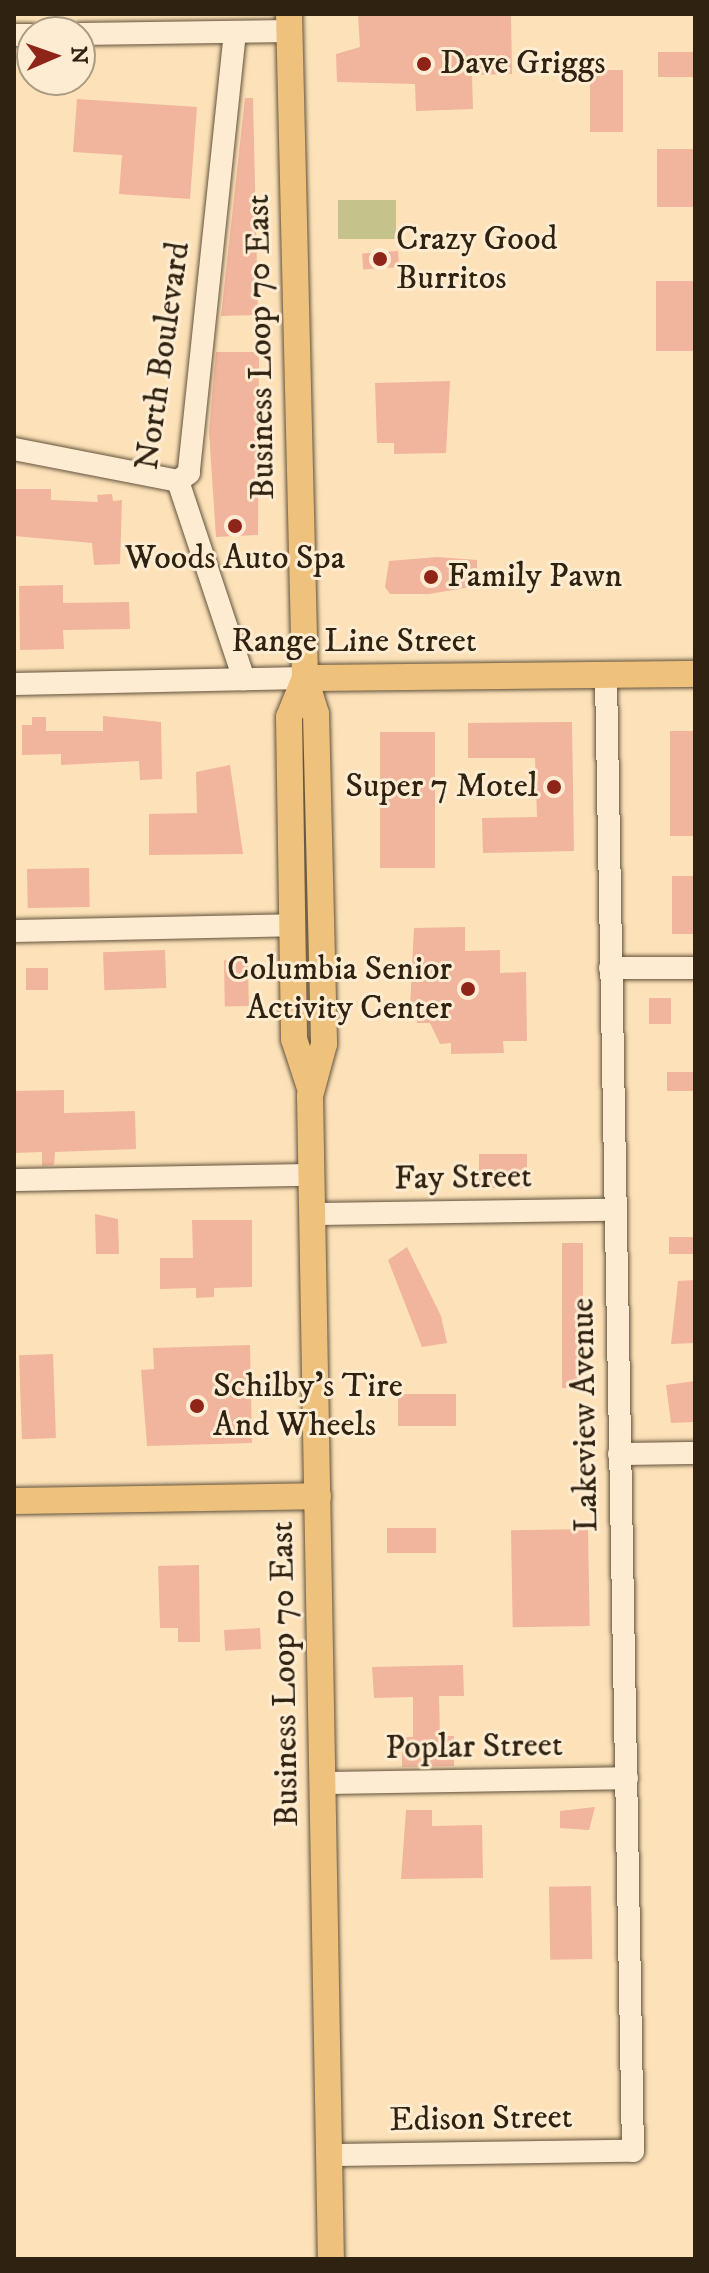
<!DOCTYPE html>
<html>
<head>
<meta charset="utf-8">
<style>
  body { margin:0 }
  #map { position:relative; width:709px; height:2273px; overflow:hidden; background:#fde2b9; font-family:"IM FELL DW Pica",serif }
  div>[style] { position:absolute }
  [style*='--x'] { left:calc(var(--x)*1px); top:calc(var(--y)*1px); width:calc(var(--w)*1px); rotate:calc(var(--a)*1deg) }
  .green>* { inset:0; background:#c5c28b; transform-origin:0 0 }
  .building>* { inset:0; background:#f1b49c; transform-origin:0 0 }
  .roads { filter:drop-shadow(0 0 2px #62523b) drop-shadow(0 0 2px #62523b) }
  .minor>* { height:22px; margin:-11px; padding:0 11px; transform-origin:11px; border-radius:11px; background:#feecd2 }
  .major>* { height:26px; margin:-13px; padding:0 13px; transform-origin:13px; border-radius:13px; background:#eec17c }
  .dots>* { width:22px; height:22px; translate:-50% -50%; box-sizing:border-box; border:4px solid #feecd2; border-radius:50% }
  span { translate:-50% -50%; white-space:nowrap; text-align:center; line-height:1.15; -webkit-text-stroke:6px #feecd2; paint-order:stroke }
  .poi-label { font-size:34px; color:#2f2211 }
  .left { translate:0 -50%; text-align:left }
  .right { translate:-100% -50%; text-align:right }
  .street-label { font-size:34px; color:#2f2211 }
  .frame { position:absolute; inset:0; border:16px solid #2f2211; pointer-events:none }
  .north { position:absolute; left:16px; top:16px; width:80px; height:80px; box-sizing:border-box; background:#feecd2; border:2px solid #ab9b85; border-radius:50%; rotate:88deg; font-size:22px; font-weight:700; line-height:32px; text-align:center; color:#2f2211 }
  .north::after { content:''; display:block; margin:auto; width:28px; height:36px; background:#8f2418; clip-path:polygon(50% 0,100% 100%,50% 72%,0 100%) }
</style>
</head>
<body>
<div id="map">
  <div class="green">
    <i style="left:396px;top:200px;width:39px;height:58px;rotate:90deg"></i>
  </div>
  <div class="building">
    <i style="clip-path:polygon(511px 14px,512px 74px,472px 75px,473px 109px,416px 111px,415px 84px,337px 82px,336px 54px,360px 47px,358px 15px)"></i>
    <i style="left:658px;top:52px;width:37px;height:25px"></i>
    <i style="left:590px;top:70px;width:33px;height:62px"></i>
    <i style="clip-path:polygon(245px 98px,253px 98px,258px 315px,221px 316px)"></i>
    <i style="clip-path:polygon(77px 99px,197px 107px,190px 199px,119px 194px,122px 155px,73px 152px)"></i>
    <i style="left:657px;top:149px;width:38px;height:58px"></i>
    <i style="left:398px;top:251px;width:16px;height:36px;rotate:86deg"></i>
    <i style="left:656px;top:281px;width:39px;height:70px"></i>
    <i style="clip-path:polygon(216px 352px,259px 352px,258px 535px,216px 537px,209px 432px)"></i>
    <i style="clip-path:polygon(450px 381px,446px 453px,394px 454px,394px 443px,377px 443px,375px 383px)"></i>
    <i style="clip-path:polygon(14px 489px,51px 489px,51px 500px,98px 502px,97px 495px,112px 494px,113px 501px,122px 500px,120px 564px,94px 565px,92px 543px,14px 536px)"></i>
    <i style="clip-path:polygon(437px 557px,477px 560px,477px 586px,429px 594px,390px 594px,385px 587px,389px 561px)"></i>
    <i style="clip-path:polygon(63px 585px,63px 603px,129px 602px,130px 629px,63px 630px,64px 649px,20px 650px,19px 586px)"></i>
    <i style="clip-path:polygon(103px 716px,161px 722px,162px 779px,140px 780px,139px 761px,61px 765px,61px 754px,22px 755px,22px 725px,32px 725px,32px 717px,46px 717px,46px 731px,103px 731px)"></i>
    <i style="clip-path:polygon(572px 722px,574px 851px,483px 853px,482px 818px,537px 817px,535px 758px,468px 758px,468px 723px)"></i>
    <i style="left:695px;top:731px;width:105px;height:25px;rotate:90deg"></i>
    <i style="left:380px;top:732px;width:55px;height:136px"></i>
    <i style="clip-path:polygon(230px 765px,243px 854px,149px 855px,149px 814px,197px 813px,196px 772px)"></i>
    <i style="left:89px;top:868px;width:39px;height:62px;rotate:89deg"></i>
    <i style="left:672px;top:876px;width:23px;height:58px"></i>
    <i style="clip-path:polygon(465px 927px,465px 951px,500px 950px,500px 973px,526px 972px,527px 1041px,503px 1041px,504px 1053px,451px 1054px,451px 1043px,440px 1044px,430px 1023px,417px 1023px,417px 1006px,410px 1007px,414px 928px)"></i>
    <i style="left:165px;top:950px;width:38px;height:62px;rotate:88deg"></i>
    <i style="left:248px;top:960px;width:46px;height:24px;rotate:89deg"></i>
    <i style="left:26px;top:968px;width:22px;height:22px"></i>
    <i style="left:649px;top:998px;width:22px;height:26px"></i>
    <i style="left:667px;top:1072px;width:28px;height:19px"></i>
    <i style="clip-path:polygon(64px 1090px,64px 1113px,135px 1111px,136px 1149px,55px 1152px,54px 1165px,42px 1166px,42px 1152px,14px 1153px,14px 1091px)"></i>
    <i style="left:479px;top:1154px;width:48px;height:34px"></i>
    <i style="clip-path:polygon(95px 1214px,118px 1219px,119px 1254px,96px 1254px)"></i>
    <i style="clip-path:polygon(192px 1220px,252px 1220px,252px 1287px,214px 1288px,214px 1297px,196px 1298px,196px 1288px,160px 1289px,160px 1258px,193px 1258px)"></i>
    <i style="left:694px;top:1237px;width:17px;height:25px;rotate:90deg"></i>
    <i style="left:562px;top:1243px;width:21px;height:145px"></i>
    <i style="clip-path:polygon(407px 1247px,441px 1316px,447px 1343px,422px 1347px,388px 1260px)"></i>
    <i style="clip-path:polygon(695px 1280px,695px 1343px,671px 1344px,678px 1281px)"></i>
    <i style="clip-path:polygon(250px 1345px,252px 1443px,147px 1446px,141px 1370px,154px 1369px,153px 1348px)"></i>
    <i style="left:53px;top:1354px;width:84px;height:34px;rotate:88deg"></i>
    <i style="clip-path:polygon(695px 1381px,693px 1422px,671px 1423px,666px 1385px)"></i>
    <i style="left:456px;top:1394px;width:32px;height:58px;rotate:90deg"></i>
    <i style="left:436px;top:1528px;width:25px;height:49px;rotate:90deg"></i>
    <i style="left:588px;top:1529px;width:97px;height:77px;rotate:89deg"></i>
    <i style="clip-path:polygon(199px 1565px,200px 1642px,178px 1642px,178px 1628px,160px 1628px,158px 1566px)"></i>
    <i style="left:260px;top:1628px;width:21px;height:36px;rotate:87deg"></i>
    <i style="clip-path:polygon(463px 1665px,464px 1696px,439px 1696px,440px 1736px,454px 1736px,454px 1766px,402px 1767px,402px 1737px,413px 1737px,413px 1697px,374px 1698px,372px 1667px)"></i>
    <i style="clip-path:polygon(595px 1807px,589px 1830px,560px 1828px,560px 1811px)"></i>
    <i style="clip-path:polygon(406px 1810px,432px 1810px,432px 1826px,482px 1825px,483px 1878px,401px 1879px)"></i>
    <i style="left:591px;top:1886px;width:73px;height:42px;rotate:89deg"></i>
  </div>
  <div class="roads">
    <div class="minor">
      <i style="--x:235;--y:32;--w:443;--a:96"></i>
      <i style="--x:189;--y:473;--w:14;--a:144"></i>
      <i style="--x:178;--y:481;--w:209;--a:71.6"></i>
      <i style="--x:80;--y:34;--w:209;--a:-0.8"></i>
      <i style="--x:14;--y:35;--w:18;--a:0"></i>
      <i style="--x:14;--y:449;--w:167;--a:11"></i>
      <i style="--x:14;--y:684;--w:291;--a:-1.2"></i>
      <i style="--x:14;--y:931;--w:279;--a:-1.2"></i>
      <i style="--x:610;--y:968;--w:85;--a:0"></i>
      <i style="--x:14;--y:1180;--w:297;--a:-1"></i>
      <i style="--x:312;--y:1214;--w:303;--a:-0.8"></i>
      <i style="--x:619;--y:1454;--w:76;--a:-0.8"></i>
      <i style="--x:323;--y:1783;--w:304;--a:-0.9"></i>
      <i style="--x:330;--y:2155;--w:303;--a:-0.8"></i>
      <i style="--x:633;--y:2151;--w:1474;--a:-91.05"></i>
    </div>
    <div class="major">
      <i style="--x:289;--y:14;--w:664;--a:88.62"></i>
      <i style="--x:305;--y:678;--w:38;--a:73"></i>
      <i style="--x:316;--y:714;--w:330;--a:88.6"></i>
      <i style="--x:324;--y:1044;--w:54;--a:105.1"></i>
      <i style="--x:310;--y:1096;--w:1163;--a:88.97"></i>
      <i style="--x:305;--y:678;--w:42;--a:112.3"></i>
      <i style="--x:289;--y:717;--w:322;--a:89.1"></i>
      <i style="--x:294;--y:1039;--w:52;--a:71.9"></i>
      <i style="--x:305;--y:678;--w:390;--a:-0.6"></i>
      <i style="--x:14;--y:1501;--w:304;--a:-0.9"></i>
    </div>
  </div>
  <div class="dots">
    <i style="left:424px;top:64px;background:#8f2418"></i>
    <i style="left:380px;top:259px;background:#8f2418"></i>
    <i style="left:235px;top:526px;background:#8f2418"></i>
    <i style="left:431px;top:577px;background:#8f2418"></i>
    <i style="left:554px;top:787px;background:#8f2418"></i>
    <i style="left:468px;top:989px;background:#8f2418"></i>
    <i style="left:197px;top:1406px;background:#8f2418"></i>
  </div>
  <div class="poi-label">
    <span class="left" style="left:440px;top:64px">Dave Griggs</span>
    <span class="left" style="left:396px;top:259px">Crazy Good<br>Burritos</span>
    <span style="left:235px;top:559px">Woods Auto Spa</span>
    <span class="left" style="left:447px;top:577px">Family Pawn</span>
    <span class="right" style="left:538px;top:787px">Super 7 Motel</span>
    <span class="right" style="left:452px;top:989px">Columbia Senior<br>Activity Center</span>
    <span class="left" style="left:213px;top:1406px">Schilby's Tire<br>And Wheels</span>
  </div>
  <div class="street-label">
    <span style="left:261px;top:347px;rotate:-91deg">Business Loop 70 East</span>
    <span style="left:163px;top:356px;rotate:-82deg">North Boulevard</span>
    <span style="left:354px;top:642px">Range Line Street</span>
    <span style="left:463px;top:1178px;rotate:-1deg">Fay Street</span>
    <span style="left:585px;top:1415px;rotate:-91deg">Lakeview Avenue</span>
    <span style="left:285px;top:1674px;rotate:-91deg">Business Loop 70 East</span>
    <span style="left:474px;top:1747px;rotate:-1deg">Poplar Street</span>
    <span style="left:481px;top:2119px;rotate:-1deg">Edison Street</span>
  </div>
  <div class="frame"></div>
  <div class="north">N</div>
</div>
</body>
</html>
